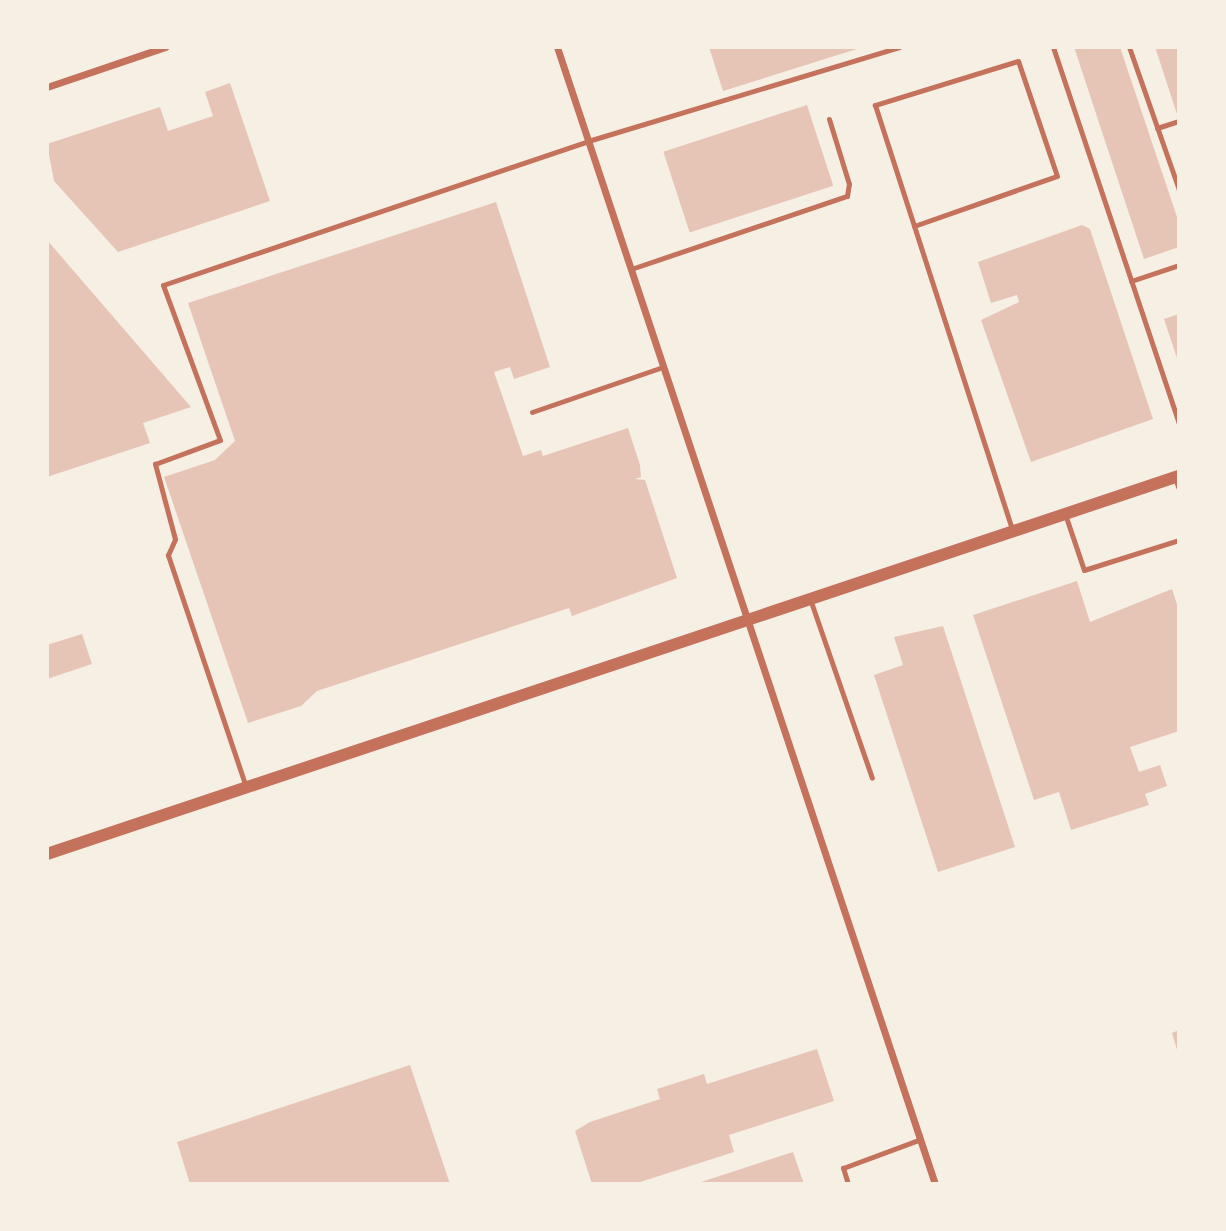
<!DOCTYPE html>
<html>
<head>
<meta charset="utf-8">
<style>
  body { margin:0 }
  #map { position:relative; width:1226px; height:1231px; overflow:hidden; background:#f6efe4; font-family:Helvetica,sans-serif }
  div>[style] { position:absolute }
  [style*='--x'] { left:calc(var(--x)*1px); top:calc(var(--y)*1px); width:calc(var(--w)*1px); rotate:calc(var(--a)*1deg) }
  .building>* { inset:0; background:#e6c5b7; transform-origin:0 0 }
  .service>* { height:5px; margin:-2.5px; padding:0 2.5px; transform-origin:2.5px; border-radius:2.5px; background:#c5725c }
  .minor>* { height:7px; margin:-3.5px; padding:0 3.5px; transform-origin:3.5px; border-radius:3.5px; background:#c5725c }
  .tertiary>* { height:12px; margin:-6px; padding:0 6px; transform-origin:6px; border-radius:6px; background:#c5725c }
  span { translate:-50% -50%; white-space:nowrap; text-align:center; line-height:1.15; -webkit-text-stroke:6px #f6efe4; paint-order:stroke }
  .frame { position:absolute; inset:0; border:49px solid #f6efe4; pointer-events:none }
</style>
</head>
<body>
<div id="map">
  <div class="building">
    <i style="clip-path:polygon(709px 47px,860px 47px,860px 48px,723px 91px)"></i>
    <i style="clip-path:polygon(1074px 47px,1120px 47px,1179px 223px,1179px 247px,1144px 259px)"></i>
    <i style="clip-path:polygon(1155px 47px,1179px 47px,1179px 117px,1178px 117px)"></i>
    <i style="clip-path:polygon(230px 83px,270px 201px,118px 252px,54px 181px,47px 144px,160px 107px,168px 131px,213px 116px,205px 92px)"></i>
    <i style="left:807px;top:105px;width:85px;height:151px;rotate:72deg"></i>
    <i style="clip-path:polygon(496px 202px,550px 367px,514px 379px,510px 367px,494px 372px,523px 456px,541px 450px,543px 456px,628px 428px,640px 465px,641px 477px,635px 479px,645px 480px,677px 578px,572px 616px,569px 608px,317px 691px,301px 706px,248px 723px,164px 477px,215px 460px,235px 441px,188px 303px)"></i>
    <i style="clip-path:polygon(1082px 225px,1090px 229px,1153px 419px,1031px 462px,981px 320px,1019px 302px,1017px 295px,991px 303px,978px 262px)"></i>
    <i style="clip-path:polygon(47px 240px,191px 407px,143px 423px,150px 443px,47px 477px)"></i>
    <i style="clip-path:polygon(1179px 314px,1179px 361px,1178px 361px,1164px 319px)"></i>
    <i style="clip-path:polygon(1077px 581px,1090px 622px,1172px 589px,1179px 611px,1179px 731px,1130px 747px,1139px 772px,1160px 765px,1167px 786px,1145px 794px,1149px 805px,1071px 830px,1059px 792px,1034px 800px,973px 615px)"></i>
    <i style="clip-path:polygon(943px 626px,1015px 847px,938px 872px,874px 675px,903px 665px,894px 637px)"></i>
    <i style="clip-path:polygon(82px 634px,92px 664px,47px 679px,47px 645px)"></i>
    <i style="clip-path:polygon(1179px 1030px,1179px 1053px,1178px 1053px,1172px 1033px)"></i>
    <i style="clip-path:polygon(817px 1049px,834px 1101px,729px 1135px,734px 1152px,634px 1184px,592px 1184px,575px 1131px,590px 1122px,660px 1099px,657px 1089px,704px 1074px,707px 1084px)"></i>
    <i style="clip-path:polygon(410px 1065px,450px 1184px,190px 1184px,177px 1142px)"></i>
    <i style="clip-path:polygon(793px 1152px,804px 1184px,698px 1184px,698px 1183px)"></i>
  </div>
  <div class="service">
    <i style="--x:1053;--y:47;--w:397;--a:71.5"></i>
    <i style="--x:1129;--y:47;--w:151;--a:70.7"></i>
    <i style="--x:1157;--y:128;--w:23;--a:-18"></i>
    <i style="--x:914;--y:226;--w:151;--a:-19.3"></i>
    <i style="--x:1057;--y:176;--w:121;--a:-108.7"></i>
    <i style="--x:1018;--y:61;--w:150;--a:162.9"></i>
    <i style="--x:875;--y:105;--w:449;--a:72.1"></i>
    <i style="--x:631;--y:269;--w:228;--a:-18.7"></i>
    <i style="--x:847;--y:196;--w:12;--a:-81"></i>
    <i style="--x:849;--y:184;--w:68;--a:-107.1"></i>
    <i style="--x:1131;--y:281;--w:51;--a:-18.4"></i>
    <i style="--x:532;--y:412;--w:139;--a:-19"></i>
    <i style="--x:1175;--y:478;--w:12;--a:70"></i>
    <i style="--x:1065;--y:514;--w:59;--a:71.3"></i>
    <i style="--x:1084;--y:570;--w:100;--a:-17.5"></i>
    <i style="--x:810;--y:599;--w:189;--a:70.9"></i>
    <i style="--x:246;--y:787;--w:245;--a:-108.6"></i>
    <i style="--x:168;--y:555;--w:17;--a:-66"></i>
    <i style="--x:175;--y:539;--w:78;--a:-104.9"></i>
    <i style="--x:155;--y:464;--w:69;--a:-20.3"></i>
    <i style="--x:220;--y:440;--w:165;--a:-110.2"></i>
    <i style="--x:163;--y:285;--w:449;--a:-18.7"></i>
    <i style="--x:588;--y:141;--w:325;--a:-16.8"></i>
    <i style="--x:848;--y:1184;--w:17;--a:-107"></i>
    <i style="--x:843;--y:1168;--w:83;--a:-20.4"></i>
  </div>
  <div class="minor">
    <i style="--x:557;--y:47;--w:1198;--a:71.61"></i>
    <i style="--x:47;--y:87;--w:125;--a:-18.7"></i>
  </div>
  <div class="tertiary">
    <i style="--x:47;--y:854;--w:1193;--a:-18.47"></i>
  </div>
  <div class="frame"></div>
</div>
</body>
</html>
